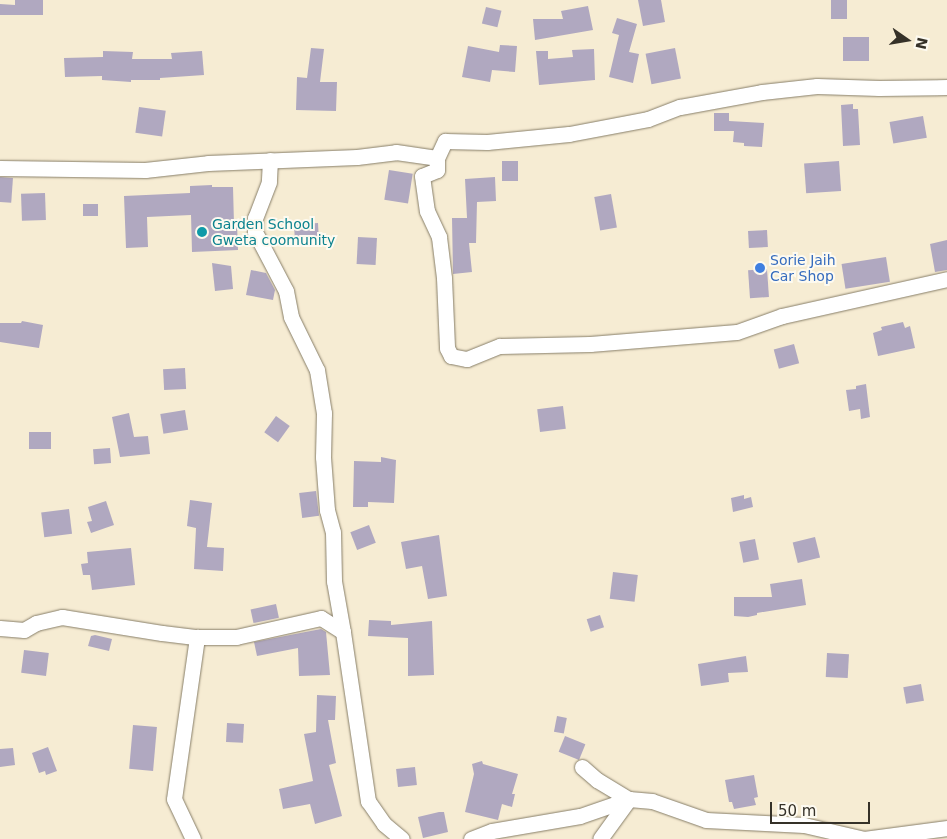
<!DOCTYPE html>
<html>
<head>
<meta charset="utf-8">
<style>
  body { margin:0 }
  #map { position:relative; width:947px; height:839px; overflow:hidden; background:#f6ecd3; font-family:"DejaVu Sans",sans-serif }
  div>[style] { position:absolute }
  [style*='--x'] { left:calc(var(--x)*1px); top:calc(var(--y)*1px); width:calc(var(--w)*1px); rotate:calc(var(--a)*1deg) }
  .building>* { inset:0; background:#b0a8c0; transform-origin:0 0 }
  .roads { filter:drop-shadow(0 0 1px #877e68) drop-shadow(0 0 1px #877e68) }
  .minor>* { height:15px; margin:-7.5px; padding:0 7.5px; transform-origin:7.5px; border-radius:7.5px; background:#fff }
  .dots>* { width:14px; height:14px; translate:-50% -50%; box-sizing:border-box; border:2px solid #fdfaf0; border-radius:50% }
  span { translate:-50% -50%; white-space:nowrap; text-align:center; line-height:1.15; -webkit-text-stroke:4px #fdfaf0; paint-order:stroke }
  .culture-label { font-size:14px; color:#0d838f }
  .left { translate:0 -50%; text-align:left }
  .shop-label { font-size:14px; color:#366cbe }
  .north { position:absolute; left:882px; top:15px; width:50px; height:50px; -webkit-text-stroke:4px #fdfaf0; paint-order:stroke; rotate:103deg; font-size:14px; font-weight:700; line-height:20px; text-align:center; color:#353128 }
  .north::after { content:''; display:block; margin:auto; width:18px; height:22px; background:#353128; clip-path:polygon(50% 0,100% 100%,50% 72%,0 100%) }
  .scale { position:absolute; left:770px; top:802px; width:100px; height:22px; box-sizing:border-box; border:2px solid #353128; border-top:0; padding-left:6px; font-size:15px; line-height:18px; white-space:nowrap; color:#353128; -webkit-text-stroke:4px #fdfaf0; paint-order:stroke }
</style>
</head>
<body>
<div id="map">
  <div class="building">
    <i style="clip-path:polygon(15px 0,43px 0,43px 15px,0 15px,0 4px,15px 5px)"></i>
    <i style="clip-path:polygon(638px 0,661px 0,665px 22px,643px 26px)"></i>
    <i style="left:831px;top:0;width:16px;height:19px"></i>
    <i style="clip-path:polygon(588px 6px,593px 30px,535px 40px,533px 19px,563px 19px,561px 11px)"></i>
    <i style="left:486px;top:7px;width:16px;height:17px;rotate:14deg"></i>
    <i style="clip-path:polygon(617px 18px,637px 24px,629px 52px,639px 54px,633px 83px,609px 77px,619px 35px,612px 33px)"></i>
    <i style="left:843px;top:37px;width:26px;height:24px"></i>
    <i style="clip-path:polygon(500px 45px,517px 46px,515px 72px,492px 70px,490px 82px,462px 77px,468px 46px,499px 52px)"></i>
    <i style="clip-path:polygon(311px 48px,324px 49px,320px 82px,337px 82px,336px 111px,296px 110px,297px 77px,307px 78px)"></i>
    <i style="left:675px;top:48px;width:31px;height:30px;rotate:79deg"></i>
    <i style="clip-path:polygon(594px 49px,595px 80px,539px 85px,536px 51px,548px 51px,548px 59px,573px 57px,572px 50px)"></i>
    <i style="clip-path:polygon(103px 51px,133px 52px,132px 59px,172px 59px,171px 53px,202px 51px,204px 75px,160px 78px,160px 80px,131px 80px,131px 82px,102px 80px,102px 76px,65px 77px,64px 58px,103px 57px)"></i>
    <i style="clip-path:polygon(853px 104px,853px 109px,858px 109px,860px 145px,843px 146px,841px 105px)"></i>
    <i style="left:139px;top:107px;width:27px;height:26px;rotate:8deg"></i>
    <i style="clip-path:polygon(714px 113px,729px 113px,729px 121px,764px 123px,762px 147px,744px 146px,744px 143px,733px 142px,734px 131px,714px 131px)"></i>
    <i style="left:923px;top:116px;width:22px;height:34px;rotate:80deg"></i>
    <i style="left:502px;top:161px;width:16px;height:20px"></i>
    <i style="left:839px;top:161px;width:30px;height:35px;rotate:86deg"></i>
    <i style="left:389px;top:170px;width:24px;height:30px;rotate:9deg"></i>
    <i style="left:0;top:177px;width:13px;height:25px;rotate:4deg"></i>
    <i style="clip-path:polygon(495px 177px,496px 201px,477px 202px,476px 243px,469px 243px,472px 272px,453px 274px,452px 218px,467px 218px,465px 179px)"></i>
    <i style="clip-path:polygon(212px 185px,212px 187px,233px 187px,234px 224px,237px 224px,238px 250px,192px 252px,191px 215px,147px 217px,148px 247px,126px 248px,124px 196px,190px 193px,190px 186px)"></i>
    <i style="left:45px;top:193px;width:27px;height:24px;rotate:88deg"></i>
    <i style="left:611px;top:194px;width:34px;height:17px;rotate:80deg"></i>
    <i style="left:83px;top:204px;width:15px;height:12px"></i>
    <i style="left:318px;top:223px;width:18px;height:24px;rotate:87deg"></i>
    <i style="left:767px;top:230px;width:17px;height:19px;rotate:87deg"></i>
    <i style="left:358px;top:237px;width:19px;height:27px;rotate:3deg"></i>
    <i style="clip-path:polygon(947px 240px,947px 270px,935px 272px,930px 244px)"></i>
    <i style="left:886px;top:257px;width:25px;height:45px;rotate:81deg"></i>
    <i style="clip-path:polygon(212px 263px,231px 266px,233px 289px,215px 291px)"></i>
    <i style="left:767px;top:269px;width:28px;height:19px;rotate:86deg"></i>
    <i style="clip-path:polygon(251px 270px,266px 273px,275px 290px,273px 300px,246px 295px)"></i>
    <i style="clip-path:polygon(22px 321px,43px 325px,39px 348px,0 342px,0 323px,21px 323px)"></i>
    <i style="clip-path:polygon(903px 322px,905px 328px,910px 326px,915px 348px,878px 356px,873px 333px,882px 330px,881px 327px)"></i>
    <i style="left:794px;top:344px;width:20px;height:21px;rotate:75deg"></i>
    <i style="left:185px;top:368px;width:21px;height:22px;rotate:87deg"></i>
    <i style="clip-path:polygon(866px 384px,870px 417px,861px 419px,860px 409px,849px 411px,846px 390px,856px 389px,856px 386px)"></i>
    <i style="left:563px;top:406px;width:23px;height:26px;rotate:83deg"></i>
    <i style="left:185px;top:410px;width:20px;height:25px;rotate:81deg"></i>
    <i style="clip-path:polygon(129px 413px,134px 437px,148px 436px,150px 454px,120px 457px,112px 417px)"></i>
    <i style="left:276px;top:416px;width:17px;height:20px;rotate:36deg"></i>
    <i style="left:29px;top:432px;width:22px;height:17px"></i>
    <i style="left:110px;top:448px;width:15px;height:17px;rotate:86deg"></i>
    <i style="clip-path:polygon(381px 457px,396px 460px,394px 503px,368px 502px,368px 507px,353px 507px,354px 461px,381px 462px)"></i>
    <i style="left:316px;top:491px;width:25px;height:17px;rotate:83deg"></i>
    <i style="clip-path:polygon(744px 495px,744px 499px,751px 497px,753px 507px,733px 512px,731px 498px)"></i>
    <i style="clip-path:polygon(190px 500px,212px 503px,207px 547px,224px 548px,223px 571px,194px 569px,196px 528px,187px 526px)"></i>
    <i style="clip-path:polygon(106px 501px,114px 525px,91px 533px,87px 522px,92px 521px,88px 507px)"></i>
    <i style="left:69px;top:509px;width:25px;height:28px;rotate:83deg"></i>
    <i style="left:369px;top:525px;width:19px;height:20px;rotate:69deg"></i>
    <i style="clip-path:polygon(439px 535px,447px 596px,428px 599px,422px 566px,406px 569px,401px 542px)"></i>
    <i style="left:815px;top:537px;width:21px;height:23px;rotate:76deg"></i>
    <i style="left:755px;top:539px;width:21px;height:16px;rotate:79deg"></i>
    <i style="clip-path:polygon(131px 548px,135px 585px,92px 590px,90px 575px,83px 575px,81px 564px,88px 563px,87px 552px)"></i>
    <i style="left:613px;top:572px;width:25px;height:27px;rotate:7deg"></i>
    <i style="clip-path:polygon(802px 579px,806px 605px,757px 613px,757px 615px,748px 617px,734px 616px,734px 597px,772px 597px,770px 584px)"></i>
    <i style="left:276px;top:604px;width:14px;height:26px;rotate:78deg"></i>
    <i style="left:600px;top:615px;width:13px;height:14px;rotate:72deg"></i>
    <i style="clip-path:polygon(369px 620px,391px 621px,391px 625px,432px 621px,434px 675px,408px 676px,408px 638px,368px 636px)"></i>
    <i style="clip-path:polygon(321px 629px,326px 632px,330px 675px,299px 676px,298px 648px,257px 656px,254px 642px)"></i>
    <i style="clip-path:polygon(95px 635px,112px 639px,109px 651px,88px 646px,91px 636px)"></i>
    <i style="left:24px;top:650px;width:25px;height:23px;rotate:7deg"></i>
    <i style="left:827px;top:653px;width:22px;height:24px;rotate:3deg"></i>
    <i style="clip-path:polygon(746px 656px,748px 672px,728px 673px,729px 682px,701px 686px,698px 664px)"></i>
    <i style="left:921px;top:684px;width:17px;height:18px;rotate:80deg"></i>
    <i style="clip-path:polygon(317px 695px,336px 696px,335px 720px,328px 720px,336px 763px,329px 765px,342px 816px,315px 824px,310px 804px,283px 809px,279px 789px,313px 781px,304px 734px,316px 732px)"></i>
    <i style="left:557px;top:716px;width:10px;height:16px;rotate:11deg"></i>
    <i style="left:227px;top:723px;width:17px;height:19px;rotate:3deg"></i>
    <i style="left:133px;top:725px;width:24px;height:44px;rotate:5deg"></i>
    <i style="left:565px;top:736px;width:22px;height:17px;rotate:22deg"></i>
    <i style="clip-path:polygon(48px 747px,57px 771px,46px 775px,45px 771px,39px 773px,32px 753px)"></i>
    <i style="clip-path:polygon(13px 748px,15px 765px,0 767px,0 749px)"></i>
    <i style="clip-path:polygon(482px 761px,483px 764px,518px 774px,512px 794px,515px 794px,512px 807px,502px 804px,498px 820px,465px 812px,474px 774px,472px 764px)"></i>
    <i style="left:415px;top:767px;width:18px;height:19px;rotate:84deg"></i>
    <i style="clip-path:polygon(754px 775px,758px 797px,754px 798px,756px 805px,734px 809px,732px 802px,729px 802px,725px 780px)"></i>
    <i style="clip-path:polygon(439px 812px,444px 812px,448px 832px,423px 838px,418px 817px)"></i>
  </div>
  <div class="roads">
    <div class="minor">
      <i style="--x:437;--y:158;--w:19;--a:-65"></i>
      <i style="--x:445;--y:141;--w:42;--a:1.4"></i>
      <i style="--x:487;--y:142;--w:82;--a:-5.6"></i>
      <i style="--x:569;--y:134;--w:80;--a:-10.8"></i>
      <i style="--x:648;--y:119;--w:34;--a:-21"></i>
      <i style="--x:680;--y:107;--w:83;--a:-10.4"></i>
      <i style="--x:762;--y:92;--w:55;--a:-6.2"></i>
      <i style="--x:817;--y:86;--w:62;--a:1.8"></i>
      <i style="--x:879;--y:88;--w:68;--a:-0.8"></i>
      <i style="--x:270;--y:160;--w:22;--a:93"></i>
      <i style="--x:269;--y:182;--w:39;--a:111"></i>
      <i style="--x:255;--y:218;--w:14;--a:90"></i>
      <i style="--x:255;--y:232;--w:67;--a:62.3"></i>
      <i style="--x:286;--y:291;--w:26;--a:79"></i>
      <i style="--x:291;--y:317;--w:59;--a:63.9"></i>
      <i style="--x:317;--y:370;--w:44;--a:80.8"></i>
      <i style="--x:324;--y:413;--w:44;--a:91.3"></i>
      <i style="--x:323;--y:457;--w:53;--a:85.7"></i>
      <i style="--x:327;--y:510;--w:23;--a:75"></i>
      <i style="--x:333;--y:532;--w:49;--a:88.8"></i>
      <i style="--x:334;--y:581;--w:52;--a:80"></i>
      <i style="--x:0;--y:168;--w:145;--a:0.8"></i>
      <i style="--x:145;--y:170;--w:63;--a:-6.3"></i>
      <i style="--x:208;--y:163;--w:149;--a:-2.3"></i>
      <i style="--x:357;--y:157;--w:39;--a:-7"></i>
      <i style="--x:396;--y:152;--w:41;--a:8.3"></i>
      <i style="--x:437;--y:158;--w:12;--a:90"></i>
      <i style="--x:437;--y:170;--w:16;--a:158"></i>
      <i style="--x:422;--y:176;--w:35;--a:82"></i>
      <i style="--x:427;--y:211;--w:29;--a:65"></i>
      <i style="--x:439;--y:237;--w:41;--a:83"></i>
      <i style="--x:444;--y:278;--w:70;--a:87.5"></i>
      <i style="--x:447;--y:348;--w:9;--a:63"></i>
      <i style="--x:451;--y:356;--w:16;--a:11"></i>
      <i style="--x:467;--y:359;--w:35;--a:-22"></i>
      <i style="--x:500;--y:346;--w:90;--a:-1.3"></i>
      <i style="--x:590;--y:344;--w:147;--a:-4.7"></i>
      <i style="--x:737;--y:332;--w:48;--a:-19.6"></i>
      <i style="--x:782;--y:316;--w:169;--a:-12.6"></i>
      <i style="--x:0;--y:628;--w:24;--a:5"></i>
      <i style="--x:24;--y:630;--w:14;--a:-30"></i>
      <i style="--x:36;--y:623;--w:27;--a:-13"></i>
      <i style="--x:62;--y:617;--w:101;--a:9.1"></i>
      <i style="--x:162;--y:633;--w:35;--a:7"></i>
      <i style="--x:197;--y:637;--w:39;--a:0"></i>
      <i style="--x:236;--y:637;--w:87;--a:-12.6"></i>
      <i style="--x:321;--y:618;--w:26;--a:32"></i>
      <i style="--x:343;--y:632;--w:171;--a:81.6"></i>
      <i style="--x:368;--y:801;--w:28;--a:55"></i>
      <i style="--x:384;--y:824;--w:23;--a:40"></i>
      <i style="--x:582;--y:767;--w:20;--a:41"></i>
      <i style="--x:597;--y:780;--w:37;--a:31"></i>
      <i style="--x:629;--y:799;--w:49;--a:125.9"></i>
      <i style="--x:193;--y:839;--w:44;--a:-115.4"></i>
      <i style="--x:174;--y:799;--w:164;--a:-81.9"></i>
      <i style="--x:471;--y:839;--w:22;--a:-21"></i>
      <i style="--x:492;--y:831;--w:89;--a:-9.7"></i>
      <i style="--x:580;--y:816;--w:52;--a:-19.1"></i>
      <i style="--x:629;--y:799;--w:23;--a:5"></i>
      <i style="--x:652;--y:801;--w:57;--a:19.4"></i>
      <i style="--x:706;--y:820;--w:98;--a:2.9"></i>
      <i style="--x:804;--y:825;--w:62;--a:13.1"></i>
      <i style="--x:864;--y:839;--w:84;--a:-7.5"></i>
    </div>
  </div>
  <div class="dots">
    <i style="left:202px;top:232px;background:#0f9aa8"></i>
    <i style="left:760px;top:268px;background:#3f7fe0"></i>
  </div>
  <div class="culture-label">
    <span class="left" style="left:212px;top:232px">Garden School<br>Gweta coomunity</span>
  </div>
  <div class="shop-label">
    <span class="left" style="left:770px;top:268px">Sorie Jaih<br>Car Shop</span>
  </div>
  <div class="north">N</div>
  <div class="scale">50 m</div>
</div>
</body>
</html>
